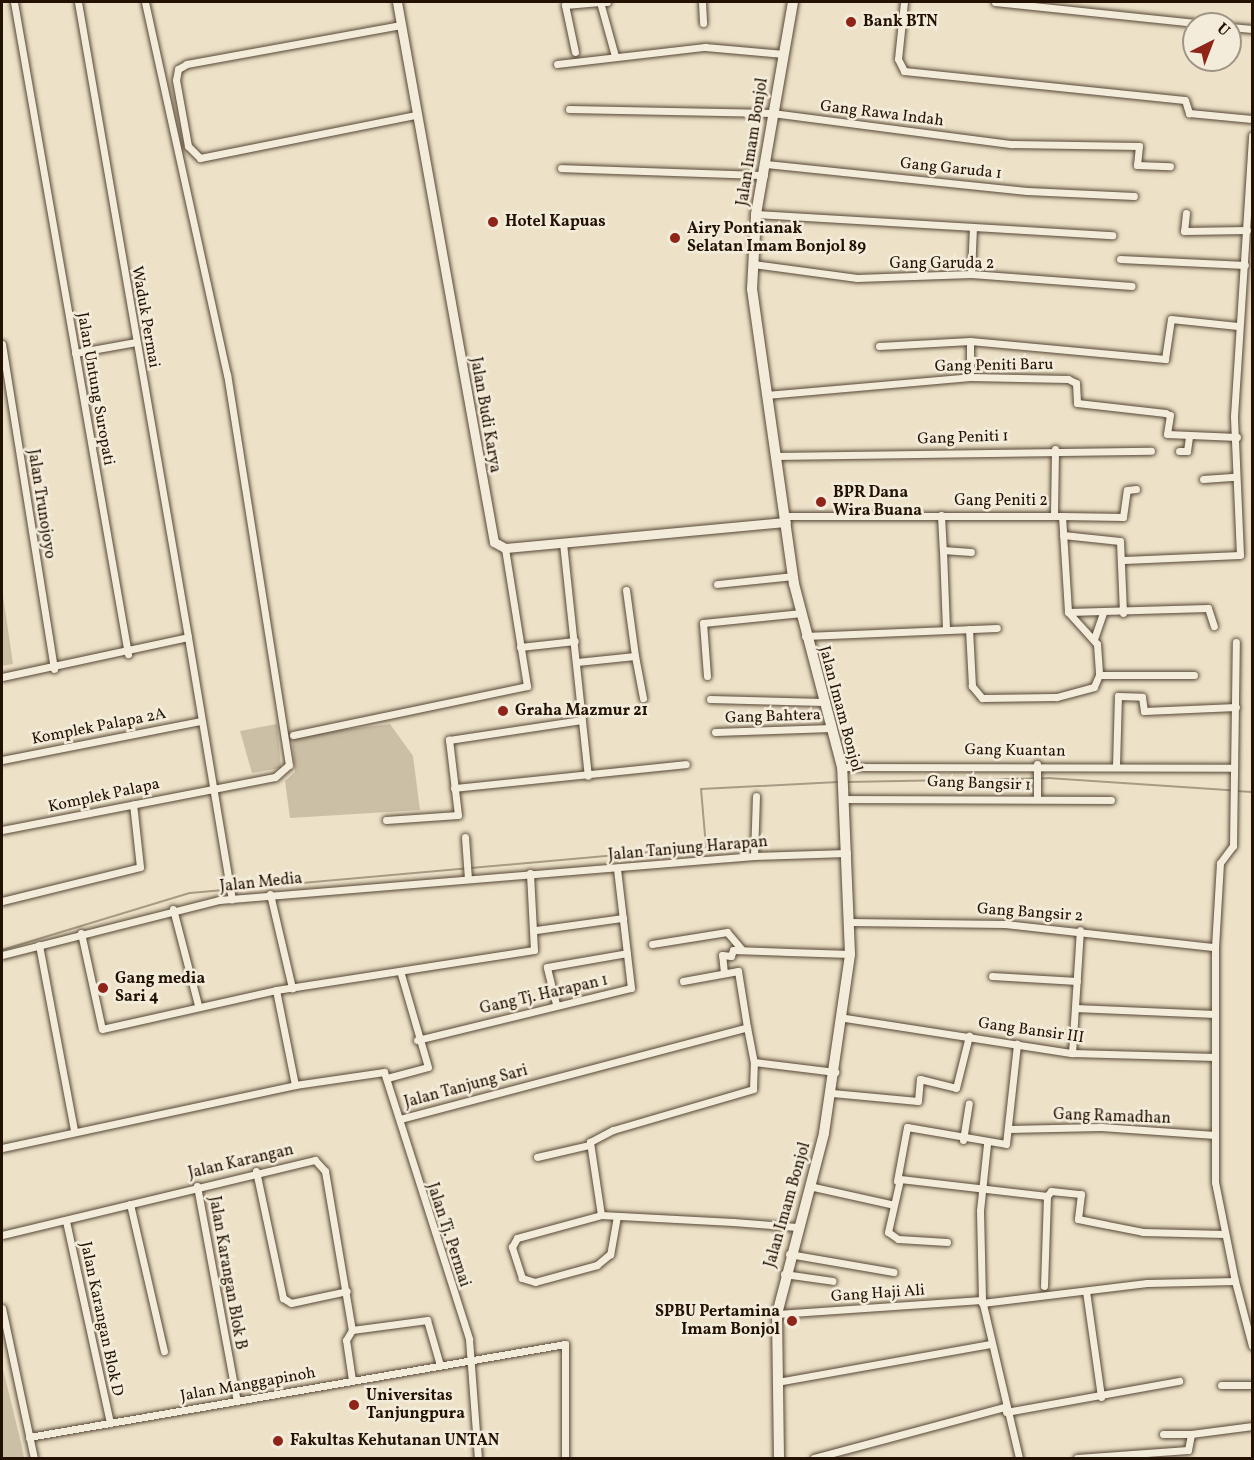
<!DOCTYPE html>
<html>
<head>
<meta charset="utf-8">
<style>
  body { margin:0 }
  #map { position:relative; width:1254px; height:1460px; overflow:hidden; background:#ede2c8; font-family:Vollkorn,serif }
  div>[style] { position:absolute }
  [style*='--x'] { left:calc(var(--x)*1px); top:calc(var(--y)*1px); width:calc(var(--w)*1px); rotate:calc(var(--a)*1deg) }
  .green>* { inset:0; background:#cbbfa6 }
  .stream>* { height:2px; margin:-1px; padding:0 1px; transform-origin:1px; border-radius:1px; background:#a89b85 }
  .roads { filter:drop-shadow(0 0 2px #564634) drop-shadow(0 0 2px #564634) }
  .minor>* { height:7px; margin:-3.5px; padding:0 3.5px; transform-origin:3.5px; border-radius:3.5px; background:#f3ecdb }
  .tertiary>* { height:9px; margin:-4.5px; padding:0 4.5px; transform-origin:4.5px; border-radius:4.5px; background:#f3ecdb }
  .secondary>* { height:10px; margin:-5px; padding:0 5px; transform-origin:5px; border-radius:5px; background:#f3ecdb }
  .dots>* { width:16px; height:16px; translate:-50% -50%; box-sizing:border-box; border:3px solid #f3ecdb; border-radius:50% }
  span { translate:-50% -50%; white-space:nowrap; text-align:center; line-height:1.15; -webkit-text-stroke:5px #f3ecdb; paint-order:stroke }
  .poi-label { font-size:16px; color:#231202; font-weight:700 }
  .left { translate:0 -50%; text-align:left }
  .right { translate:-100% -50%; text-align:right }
  .street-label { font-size:16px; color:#231202 }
  .frame { position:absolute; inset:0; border:3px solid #231202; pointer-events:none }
  .north { position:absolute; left:1182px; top:12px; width:60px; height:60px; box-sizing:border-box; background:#f3ecdb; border:2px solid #a09584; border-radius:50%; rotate:42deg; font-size:16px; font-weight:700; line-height:24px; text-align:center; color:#231202 }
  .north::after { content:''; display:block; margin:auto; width:21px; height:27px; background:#8f2418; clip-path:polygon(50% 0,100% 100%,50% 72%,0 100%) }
</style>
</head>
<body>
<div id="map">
  <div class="green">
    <i style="clip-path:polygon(2px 589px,13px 664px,2px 666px)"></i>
    <i style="clip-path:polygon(277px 724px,281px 768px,252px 773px,240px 731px)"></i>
    <i style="clip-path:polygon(390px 724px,413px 756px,420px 810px,290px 818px,285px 781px,295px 772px,292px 736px)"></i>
    <i style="clip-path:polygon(2px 1365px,21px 1443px,24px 1458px,2px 1458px)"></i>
  </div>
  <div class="stream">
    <i style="--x:847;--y:782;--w:201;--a:-1.1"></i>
    <i style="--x:1048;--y:778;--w:183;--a:3.8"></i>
    <i style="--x:1236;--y:791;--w:16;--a:4"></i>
    <i style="--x:2;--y:950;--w:196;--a:-16.9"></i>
    <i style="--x:190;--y:893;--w:518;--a:-5.09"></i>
    <i style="--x:706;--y:847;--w:58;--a:-94.9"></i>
    <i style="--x:701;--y:789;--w:137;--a:-2.9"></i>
  </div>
  <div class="roads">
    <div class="minor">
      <i style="--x:14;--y:2;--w:662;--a:80.08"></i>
      <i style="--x:78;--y:2;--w:644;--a:80.17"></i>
      <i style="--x:607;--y:2;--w:7;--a:180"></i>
      <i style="--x:600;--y:2;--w:56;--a:74.5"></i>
      <i style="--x:702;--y:2;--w:21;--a:87"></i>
      <i style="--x:904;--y:2;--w:57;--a:96"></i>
      <i style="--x:898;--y:59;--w:13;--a:63"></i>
      <i style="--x:904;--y:71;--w:282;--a:5.9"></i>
      <i style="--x:1185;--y:100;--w:14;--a:73"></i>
      <i style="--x:1189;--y:113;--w:63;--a:5.4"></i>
      <i style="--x:995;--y:2;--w:209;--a:6"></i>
      <i style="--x:401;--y:25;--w:218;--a:169.7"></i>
      <i style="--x:187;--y:64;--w:10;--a:151"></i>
      <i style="--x:178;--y:69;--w:11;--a:100"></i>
      <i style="--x:176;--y:80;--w:67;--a:79.7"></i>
      <i style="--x:188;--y:146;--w:17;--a:45"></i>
      <i style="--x:200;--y:158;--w:219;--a:-11.3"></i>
      <i style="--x:1230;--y:27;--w:22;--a:5"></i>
      <i style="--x:575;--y:52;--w:48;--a:-102"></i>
      <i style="--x:565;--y:5;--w:35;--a:-5"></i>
      <i style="--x:557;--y:64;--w:149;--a:-6.6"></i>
      <i style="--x:705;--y:47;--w:79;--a:5.1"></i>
      <i style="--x:569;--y:109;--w:203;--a:1.1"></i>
      <i style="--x:772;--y:113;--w:242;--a:7.4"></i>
      <i style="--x:1012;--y:144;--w:127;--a:0.9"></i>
      <i style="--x:1139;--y:146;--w:19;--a:96"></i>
      <i style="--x:1137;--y:165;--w:33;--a:2"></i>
      <i style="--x:766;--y:164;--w:262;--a:5.9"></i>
      <i style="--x:1027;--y:191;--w:107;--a:2.7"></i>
      <i style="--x:561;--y:168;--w:203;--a:2"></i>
      <i style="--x:1186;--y:213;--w:18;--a:96"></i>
      <i style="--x:1184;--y:231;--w:63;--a:-0.9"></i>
      <i style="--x:756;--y:214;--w:357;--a:3.4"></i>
      <i style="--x:1120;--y:259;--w:125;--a:2.7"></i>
      <i style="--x:753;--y:264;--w:105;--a:7.7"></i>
      <i style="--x:857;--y:278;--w:114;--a:-2"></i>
      <i style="--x:971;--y:274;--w:161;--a:4.3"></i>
      <i style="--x:971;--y:274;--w:47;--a:-87.6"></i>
      <i style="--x:2;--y:344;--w:329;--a:80.9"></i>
      <i style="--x:879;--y:346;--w:91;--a:-3.1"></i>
      <i style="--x:970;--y:341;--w:196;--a:5.3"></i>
      <i style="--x:1165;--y:359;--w:40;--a:-81.5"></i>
      <i style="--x:1171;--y:319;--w:67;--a:6"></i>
      <i style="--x:75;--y:353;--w:62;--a:-10.2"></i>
      <i style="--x:970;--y:377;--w:36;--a:-90"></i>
      <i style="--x:766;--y:395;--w:205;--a:-5"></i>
      <i style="--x:970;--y:377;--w:98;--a:1.2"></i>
      <i style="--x:1068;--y:379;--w:9;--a:27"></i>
      <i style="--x:1076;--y:383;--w:20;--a:87"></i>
      <i style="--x:1077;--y:403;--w:89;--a:6.5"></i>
      <i style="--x:1165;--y:413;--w:5;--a:22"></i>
      <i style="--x:1170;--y:415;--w:19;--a:99"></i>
      <i style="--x:1167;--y:434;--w:70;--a:2.5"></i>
      <i style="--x:1179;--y:451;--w:8;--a:0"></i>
      <i style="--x:1187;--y:451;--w:15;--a:-82"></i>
      <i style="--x:775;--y:456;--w:376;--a:-0.8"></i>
      <i style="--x:1203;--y:479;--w:32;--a:-4"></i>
      <i style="--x:1054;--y:514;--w:65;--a:-89.1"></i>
      <i style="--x:941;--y:515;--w:35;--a:87"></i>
      <i style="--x:785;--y:516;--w:277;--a:0"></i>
      <i style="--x:1062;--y:516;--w:96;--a:86.4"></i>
      <i style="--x:1068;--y:612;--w:43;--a:47.8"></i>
      <i style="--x:1097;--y:644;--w:31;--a:86"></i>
      <i style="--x:1099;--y:675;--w:13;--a:113"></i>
      <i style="--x:1094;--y:687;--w:39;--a:165"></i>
      <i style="--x:1056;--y:697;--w:74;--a:179.2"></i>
      <i style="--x:982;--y:698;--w:16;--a:-130"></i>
      <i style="--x:972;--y:686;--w:57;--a:-93"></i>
      <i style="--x:1062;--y:516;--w:61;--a:0.9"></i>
      <i style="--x:1123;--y:517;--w:27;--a:-82"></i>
      <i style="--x:1127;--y:490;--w:9;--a:-6"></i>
      <i style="--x:1063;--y:535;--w:57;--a:6"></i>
      <i style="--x:1120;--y:541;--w:72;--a:87.6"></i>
      <i style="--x:563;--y:543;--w:234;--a:83.9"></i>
      <i style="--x:1124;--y:560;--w:116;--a:-2.5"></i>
      <i style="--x:1240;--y:555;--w:139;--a:-92.5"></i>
      <i style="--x:1234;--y:416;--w:281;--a:-86.3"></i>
      <i style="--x:717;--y:584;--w:76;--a:-6"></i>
      <i style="--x:626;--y:590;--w:67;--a:82.2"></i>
      <i style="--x:1068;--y:612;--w:140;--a:-1.6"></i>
      <i style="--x:1208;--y:608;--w:19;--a:72"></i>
      <i style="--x:946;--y:629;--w:79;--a:-92.2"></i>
      <i style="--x:943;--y:550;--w:28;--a:4"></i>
      <i style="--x:805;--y:636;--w:192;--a:-2.4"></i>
      <i style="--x:1094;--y:639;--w:28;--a:-71"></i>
      <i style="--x:520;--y:647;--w:55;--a:-6.2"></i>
      <i style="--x:577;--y:662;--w:58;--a:-5.9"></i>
      <i style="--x:635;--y:656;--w:43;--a:79.2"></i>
      <i style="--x:1099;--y:675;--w:95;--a:0"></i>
      <i style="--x:707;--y:676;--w:53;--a:-94.3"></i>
      <i style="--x:703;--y:623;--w:99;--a:-5.8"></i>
      <i style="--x:2;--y:677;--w:190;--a:-12.1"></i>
      <i style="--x:188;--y:637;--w:266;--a:80.5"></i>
      <i style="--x:710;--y:699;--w:113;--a:1.5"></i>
      <i style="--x:715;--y:732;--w:116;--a:-2"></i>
      <i style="--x:293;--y:735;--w:239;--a:-11.8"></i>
      <i style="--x:527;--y:686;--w:140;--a:-99.1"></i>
      <i style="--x:2;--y:760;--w:203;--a:-11.1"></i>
      <i style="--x:1037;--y:764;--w:35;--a:90"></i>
      <i style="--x:1116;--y:766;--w:70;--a:-88.4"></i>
      <i style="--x:1118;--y:696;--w:24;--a:2"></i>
      <i style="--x:1142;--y:697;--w:14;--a:82"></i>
      <i style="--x:1144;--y:711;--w:92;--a:-2.5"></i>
      <i style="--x:842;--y:767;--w:391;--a:0.1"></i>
      <i style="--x:454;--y:788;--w:233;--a:-5.9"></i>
      <i style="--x:846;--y:799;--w:265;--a:0.2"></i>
      <i style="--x:386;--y:820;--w:72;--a:-4"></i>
      <i style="--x:458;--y:815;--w:76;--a:-96.8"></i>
      <i style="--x:449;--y:740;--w:134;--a:-8.6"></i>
      <i style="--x:2;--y:830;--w:278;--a:-11"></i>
      <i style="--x:275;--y:777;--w:18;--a:-41"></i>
      <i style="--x:289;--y:765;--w:395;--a:-99"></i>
      <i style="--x:227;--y:375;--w:382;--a:-102.4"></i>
      <i style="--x:465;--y:837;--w:42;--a:85.9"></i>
      <i style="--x:754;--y:856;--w:60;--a:-88.1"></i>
      <i style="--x:270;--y:894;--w:97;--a:76.8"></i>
      <i style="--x:2;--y:901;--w:142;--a:-13.8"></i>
      <i style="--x:140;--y:867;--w:63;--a:-96.3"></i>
      <i style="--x:173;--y:909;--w:99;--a:75.4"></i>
      <i style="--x:849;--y:922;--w:156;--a:0.7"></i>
      <i style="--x:1005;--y:924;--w:211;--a:6.3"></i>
      <i style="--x:1215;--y:947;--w:235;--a:90"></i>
      <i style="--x:1215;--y:1182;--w:101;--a:78.6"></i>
      <i style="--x:536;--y:930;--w:88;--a:-7.9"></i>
      <i style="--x:81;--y:933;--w:98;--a:77.7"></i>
      <i style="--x:102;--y:1029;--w:178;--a:-12.6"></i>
      <i style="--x:276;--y:990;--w:261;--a:-8.8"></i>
      <i style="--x:534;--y:950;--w:77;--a:-93"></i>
      <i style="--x:652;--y:944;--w:76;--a:-9.1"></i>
      <i style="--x:727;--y:932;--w:23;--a:50"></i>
      <i style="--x:39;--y:945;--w:188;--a:79.3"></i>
      <i style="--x:1215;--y:947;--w:84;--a:-86.6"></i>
      <i style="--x:1220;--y:863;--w:21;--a:-53"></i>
      <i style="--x:1233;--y:846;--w:204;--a:-89.2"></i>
      <i style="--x:2;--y:955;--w:224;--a:-14.2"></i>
      <i style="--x:219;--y:900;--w:537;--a:-4.7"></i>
      <i style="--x:754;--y:856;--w:93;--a:-1.8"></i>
      <i style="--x:724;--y:973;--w:18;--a:-96"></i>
      <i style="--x:722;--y:955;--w:9;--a:6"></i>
      <i style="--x:731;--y:956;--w:6;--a:-72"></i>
      <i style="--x:733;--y:950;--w:117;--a:2"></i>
      <i style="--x:992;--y:976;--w:85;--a:3.4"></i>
      <i style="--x:683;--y:981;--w:56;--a:-10.3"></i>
      <i style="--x:738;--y:971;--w:57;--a:80.9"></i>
      <i style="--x:276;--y:990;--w:97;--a:78.7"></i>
      <i style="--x:556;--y:1004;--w:38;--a:-104"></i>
      <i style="--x:547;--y:967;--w:81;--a:-9.9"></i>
      <i style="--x:1075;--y:1008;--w:140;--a:2.5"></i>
      <i style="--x:845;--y:1018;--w:230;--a:8.8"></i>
      <i style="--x:1072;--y:1053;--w:143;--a:1.6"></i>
      <i style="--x:417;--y:1040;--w:220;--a:-13.7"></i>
      <i style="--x:631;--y:988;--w:121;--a:-96.7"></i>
      <i style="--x:1072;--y:1053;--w:123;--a:-86.3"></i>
      <i style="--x:387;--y:1078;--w:42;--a:-15"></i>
      <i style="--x:428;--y:1067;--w:97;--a:-106.2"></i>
      <i style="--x:832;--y:1093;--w:86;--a:5.3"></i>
      <i style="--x:918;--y:1101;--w:22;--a:-85"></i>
      <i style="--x:920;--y:1079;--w:37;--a:14"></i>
      <i style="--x:956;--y:1088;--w:54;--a:-76"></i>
      <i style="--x:400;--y:1119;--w:359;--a:-14.8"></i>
      <i style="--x:747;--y:1027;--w:36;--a:79"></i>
      <i style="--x:754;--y:1062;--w:82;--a:7"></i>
      <i style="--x:1008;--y:1129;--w:93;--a:-1.2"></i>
      <i style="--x:1101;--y:1127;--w:114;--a:4"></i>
      <i style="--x:963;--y:1140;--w:37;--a:-81"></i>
      <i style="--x:987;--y:1144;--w:67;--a:96"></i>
      <i style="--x:980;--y:1211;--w:89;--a:88.7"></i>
      <i style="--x:982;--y:1300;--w:162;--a:76.8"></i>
      <i style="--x:2;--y:1148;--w:300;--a:-12.1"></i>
      <i style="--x:295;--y:1085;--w:90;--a:-8.3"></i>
      <i style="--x:384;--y:1072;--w:280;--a:72.3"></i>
      <i style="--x:469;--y:1339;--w:119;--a:85.7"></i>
      <i style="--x:537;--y:1157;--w:53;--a:-13"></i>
      <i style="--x:256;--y:1171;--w:130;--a:78"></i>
      <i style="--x:283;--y:1298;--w:9;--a:32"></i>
      <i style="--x:291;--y:1303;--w:57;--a:-12.1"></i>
      <i style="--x:897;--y:1181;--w:55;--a:-79.5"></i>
      <i style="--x:907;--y:1127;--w:100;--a:9.7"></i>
      <i style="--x:1006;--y:1144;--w:101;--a:-83.7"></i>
      <i style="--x:197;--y:1186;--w:219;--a:79.5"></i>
      <i style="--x:809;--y:1186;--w:83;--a:12.5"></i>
      <i style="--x:1047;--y:1196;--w:6;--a:-51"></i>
      <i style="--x:1051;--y:1191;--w:30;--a:6"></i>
      <i style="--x:1081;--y:1194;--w:25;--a:97"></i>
      <i style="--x:1078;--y:1219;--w:66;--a:11.3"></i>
      <i style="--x:1143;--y:1232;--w:82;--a:1.4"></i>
      <i style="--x:130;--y:1204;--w:151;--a:77"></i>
      <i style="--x:601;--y:1215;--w:74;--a:-98.6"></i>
      <i style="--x:590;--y:1142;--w:26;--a:-28"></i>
      <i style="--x:613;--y:1130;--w:146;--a:-16.3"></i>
      <i style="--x:753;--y:1089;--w:27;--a:-88"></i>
      <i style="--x:617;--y:1216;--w:39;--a:100"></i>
      <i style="--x:610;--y:1254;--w:17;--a:140"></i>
      <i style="--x:597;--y:1265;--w:64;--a:164.7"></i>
      <i style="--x:535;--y:1282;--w:14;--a:-163"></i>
      <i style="--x:522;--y:1278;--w:33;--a:-108"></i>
      <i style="--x:512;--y:1247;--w:10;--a:-61"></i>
      <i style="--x:517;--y:1238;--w:87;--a:-15.3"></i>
      <i style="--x:601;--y:1215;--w:132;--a:3"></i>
      <i style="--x:733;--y:1222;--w:64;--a:4.5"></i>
      <i style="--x:66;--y:1221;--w:207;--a:77.7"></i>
      <i style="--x:2;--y:1235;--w:322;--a:-13.5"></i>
      <i style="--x:315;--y:1160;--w:15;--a:48"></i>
      <i style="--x:325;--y:1171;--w:161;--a:80.4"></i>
      <i style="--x:352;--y:1330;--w:76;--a:-7.6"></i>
      <i style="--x:427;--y:1320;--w:47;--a:73.9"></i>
      <i style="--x:947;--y:1242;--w:49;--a:-176.5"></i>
      <i style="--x:898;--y:1239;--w:12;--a:-145"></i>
      <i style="--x:888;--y:1232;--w:54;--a:-77.2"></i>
      <i style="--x:900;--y:1179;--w:148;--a:6.6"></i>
      <i style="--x:1047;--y:1196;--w:90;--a:91.9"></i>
      <i style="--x:789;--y:1254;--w:106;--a:9.8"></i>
      <i style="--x:784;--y:1274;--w:49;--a:8.1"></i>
      <i style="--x:1086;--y:1291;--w:107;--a:81.9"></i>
      <i style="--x:982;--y:1303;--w:166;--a:-6.9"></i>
      <i style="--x:1147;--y:1283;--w:88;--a:-1.3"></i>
      <i style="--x:1235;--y:1281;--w:67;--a:75.3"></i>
      <i style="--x:2;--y:1308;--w:153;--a:78"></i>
      <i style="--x:777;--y:1314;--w:205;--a:-3.9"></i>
      <i style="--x:352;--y:1380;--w:40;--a:-98.5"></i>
      <i style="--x:346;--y:1340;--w:12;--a:-59"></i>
      <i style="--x:777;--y:1382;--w:216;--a:-10.1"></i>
      <i style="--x:1221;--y:1385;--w:31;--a:0"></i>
      <i style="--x:1006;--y:1412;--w:176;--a:-10.2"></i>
      <i style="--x:1163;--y:1434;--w:28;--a:0"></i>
      <i style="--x:29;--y:1437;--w:544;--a:-9.84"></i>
      <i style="--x:565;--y:1344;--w:114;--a:90"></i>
      <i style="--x:814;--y:1458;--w:198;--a:-15"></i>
      <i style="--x:1077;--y:1458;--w:111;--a:-4.1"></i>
      <i style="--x:1188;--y:1450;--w:16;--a:-79"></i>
      <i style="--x:1191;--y:1434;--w:62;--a:-7.5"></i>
    </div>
    <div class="tertiary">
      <i style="--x:397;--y:2;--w:549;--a:79.82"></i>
      <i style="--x:494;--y:542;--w:13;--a:29"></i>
      <i style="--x:505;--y:548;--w:282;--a:-5.3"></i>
    </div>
    <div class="secondary">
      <i style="--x:779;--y:1458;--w:144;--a:-90.8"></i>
      <i style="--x:777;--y:1314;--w:187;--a:-75.4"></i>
      <i style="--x:824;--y:1133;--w:181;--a:-81.7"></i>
      <i style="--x:850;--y:954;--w:187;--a:-92.4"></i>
      <i style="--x:842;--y:767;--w:189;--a:-104.7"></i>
      <i style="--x:794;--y:584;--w:298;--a:-98.1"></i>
      <i style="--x:752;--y:289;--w:75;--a:-86.9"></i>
      <i style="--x:756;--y:214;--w:215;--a:-80.1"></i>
    </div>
  </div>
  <div class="dots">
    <i style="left:851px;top:22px;background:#8f2418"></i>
    <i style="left:493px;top:222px;background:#8f2418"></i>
    <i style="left:675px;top:238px;background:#8f2418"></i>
    <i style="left:821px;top:502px;background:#8f2418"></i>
    <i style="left:503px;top:711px;background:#8f2418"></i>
    <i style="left:103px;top:988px;background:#8f2418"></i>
    <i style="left:792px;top:1321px;background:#8f2418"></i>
    <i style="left:354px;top:1405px;background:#8f2418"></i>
    <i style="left:278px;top:1441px;background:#8f2418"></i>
  </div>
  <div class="poi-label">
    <span class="left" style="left:863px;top:22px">Bank BTN</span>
    <span class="left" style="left:505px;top:222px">Hotel Kapuas</span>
    <span class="left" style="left:687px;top:238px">Airy Pontianak<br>Selatan Imam Bonjol 89</span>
    <span class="left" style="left:833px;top:502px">BPR Dana<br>Wira Buana</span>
    <span class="left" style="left:515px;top:711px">Graha Mazmur 21</span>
    <span class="left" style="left:115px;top:988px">Gang media<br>Sari 4</span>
    <span class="right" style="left:780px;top:1321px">SPBU Pertamina<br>Imam Bonjol</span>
    <span class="left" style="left:366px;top:1405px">Universitas<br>Tanjungpura</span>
    <span class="left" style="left:290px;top:1441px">Fakultas Kehutanan UNTAN</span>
  </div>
  <div class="street-label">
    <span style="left:882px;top:114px;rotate:7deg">Gang Rawa Indah</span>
    <span style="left:753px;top:142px;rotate:-81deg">Jalan Imam Bonjol</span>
    <span style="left:951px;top:169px;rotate:6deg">Gang Garuda 1</span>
    <span style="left:942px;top:264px">Gang Garuda 2</span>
    <span style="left:145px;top:317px;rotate:80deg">Waduk Permai</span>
    <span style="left:994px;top:366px;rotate:-1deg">Gang Peniti Baru</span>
    <span style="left:95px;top:389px;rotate:80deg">Jalan Untung Suropati</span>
    <span style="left:485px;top:415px;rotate:80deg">Jalan Budi Karya</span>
    <span style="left:963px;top:438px;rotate:-2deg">Gang Peniti 1</span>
    <span style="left:1001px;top:501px">Gang Peniti 2</span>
    <span style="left:41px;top:504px;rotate:81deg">Jalan Trunojoyo</span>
    <span style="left:840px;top:709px;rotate:75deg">Jalan Imam Bonjol</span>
    <span style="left:773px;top:717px;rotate:-2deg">Gang Bahtera</span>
    <span style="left:99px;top:727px;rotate:-11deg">Komplek Palapa 2A</span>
    <span style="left:1015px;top:751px;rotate:1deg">Gang Kuantan</span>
    <span style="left:979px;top:784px;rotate:2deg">Gang Bangsir 1</span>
    <span style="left:104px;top:796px;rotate:-12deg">Komplek Palapa</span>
    <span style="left:688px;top:849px;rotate:-5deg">Jalan Tanjung Harapan</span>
    <span style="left:261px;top:883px;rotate:-6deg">Jalan Media</span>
    <span style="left:1030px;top:913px;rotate:4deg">Gang Bangsir 2</span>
    <span style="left:544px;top:995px;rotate:-13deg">Gang Tj. Harapan 1</span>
    <span style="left:1031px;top:1031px;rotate:8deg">Gang Bansir III</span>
    <span style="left:466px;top:1087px;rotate:-15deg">Jalan Tanjung Sari</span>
    <span style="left:1112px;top:1117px;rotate:2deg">Gang Ramadhan</span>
    <span style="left:241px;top:1162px;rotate:-13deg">Jalan Karangan</span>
    <span style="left:788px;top:1205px;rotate:-74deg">Jalan Imam Bonjol</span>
    <span style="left:448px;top:1235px;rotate:72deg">Jalan Tj. Permai</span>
    <span style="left:227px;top:1273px;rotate:80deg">Jalan Karangan Blok B</span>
    <span style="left:878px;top:1294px;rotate:-4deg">Gang Haji Ali</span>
    <span style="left:101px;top:1319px;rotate:78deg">Jalan Karangan Blok D</span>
    <span style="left:248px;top:1385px;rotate:-10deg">Jalan Manggapinoh</span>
  </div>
  <div class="frame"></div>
  <div class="north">U</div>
</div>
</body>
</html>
